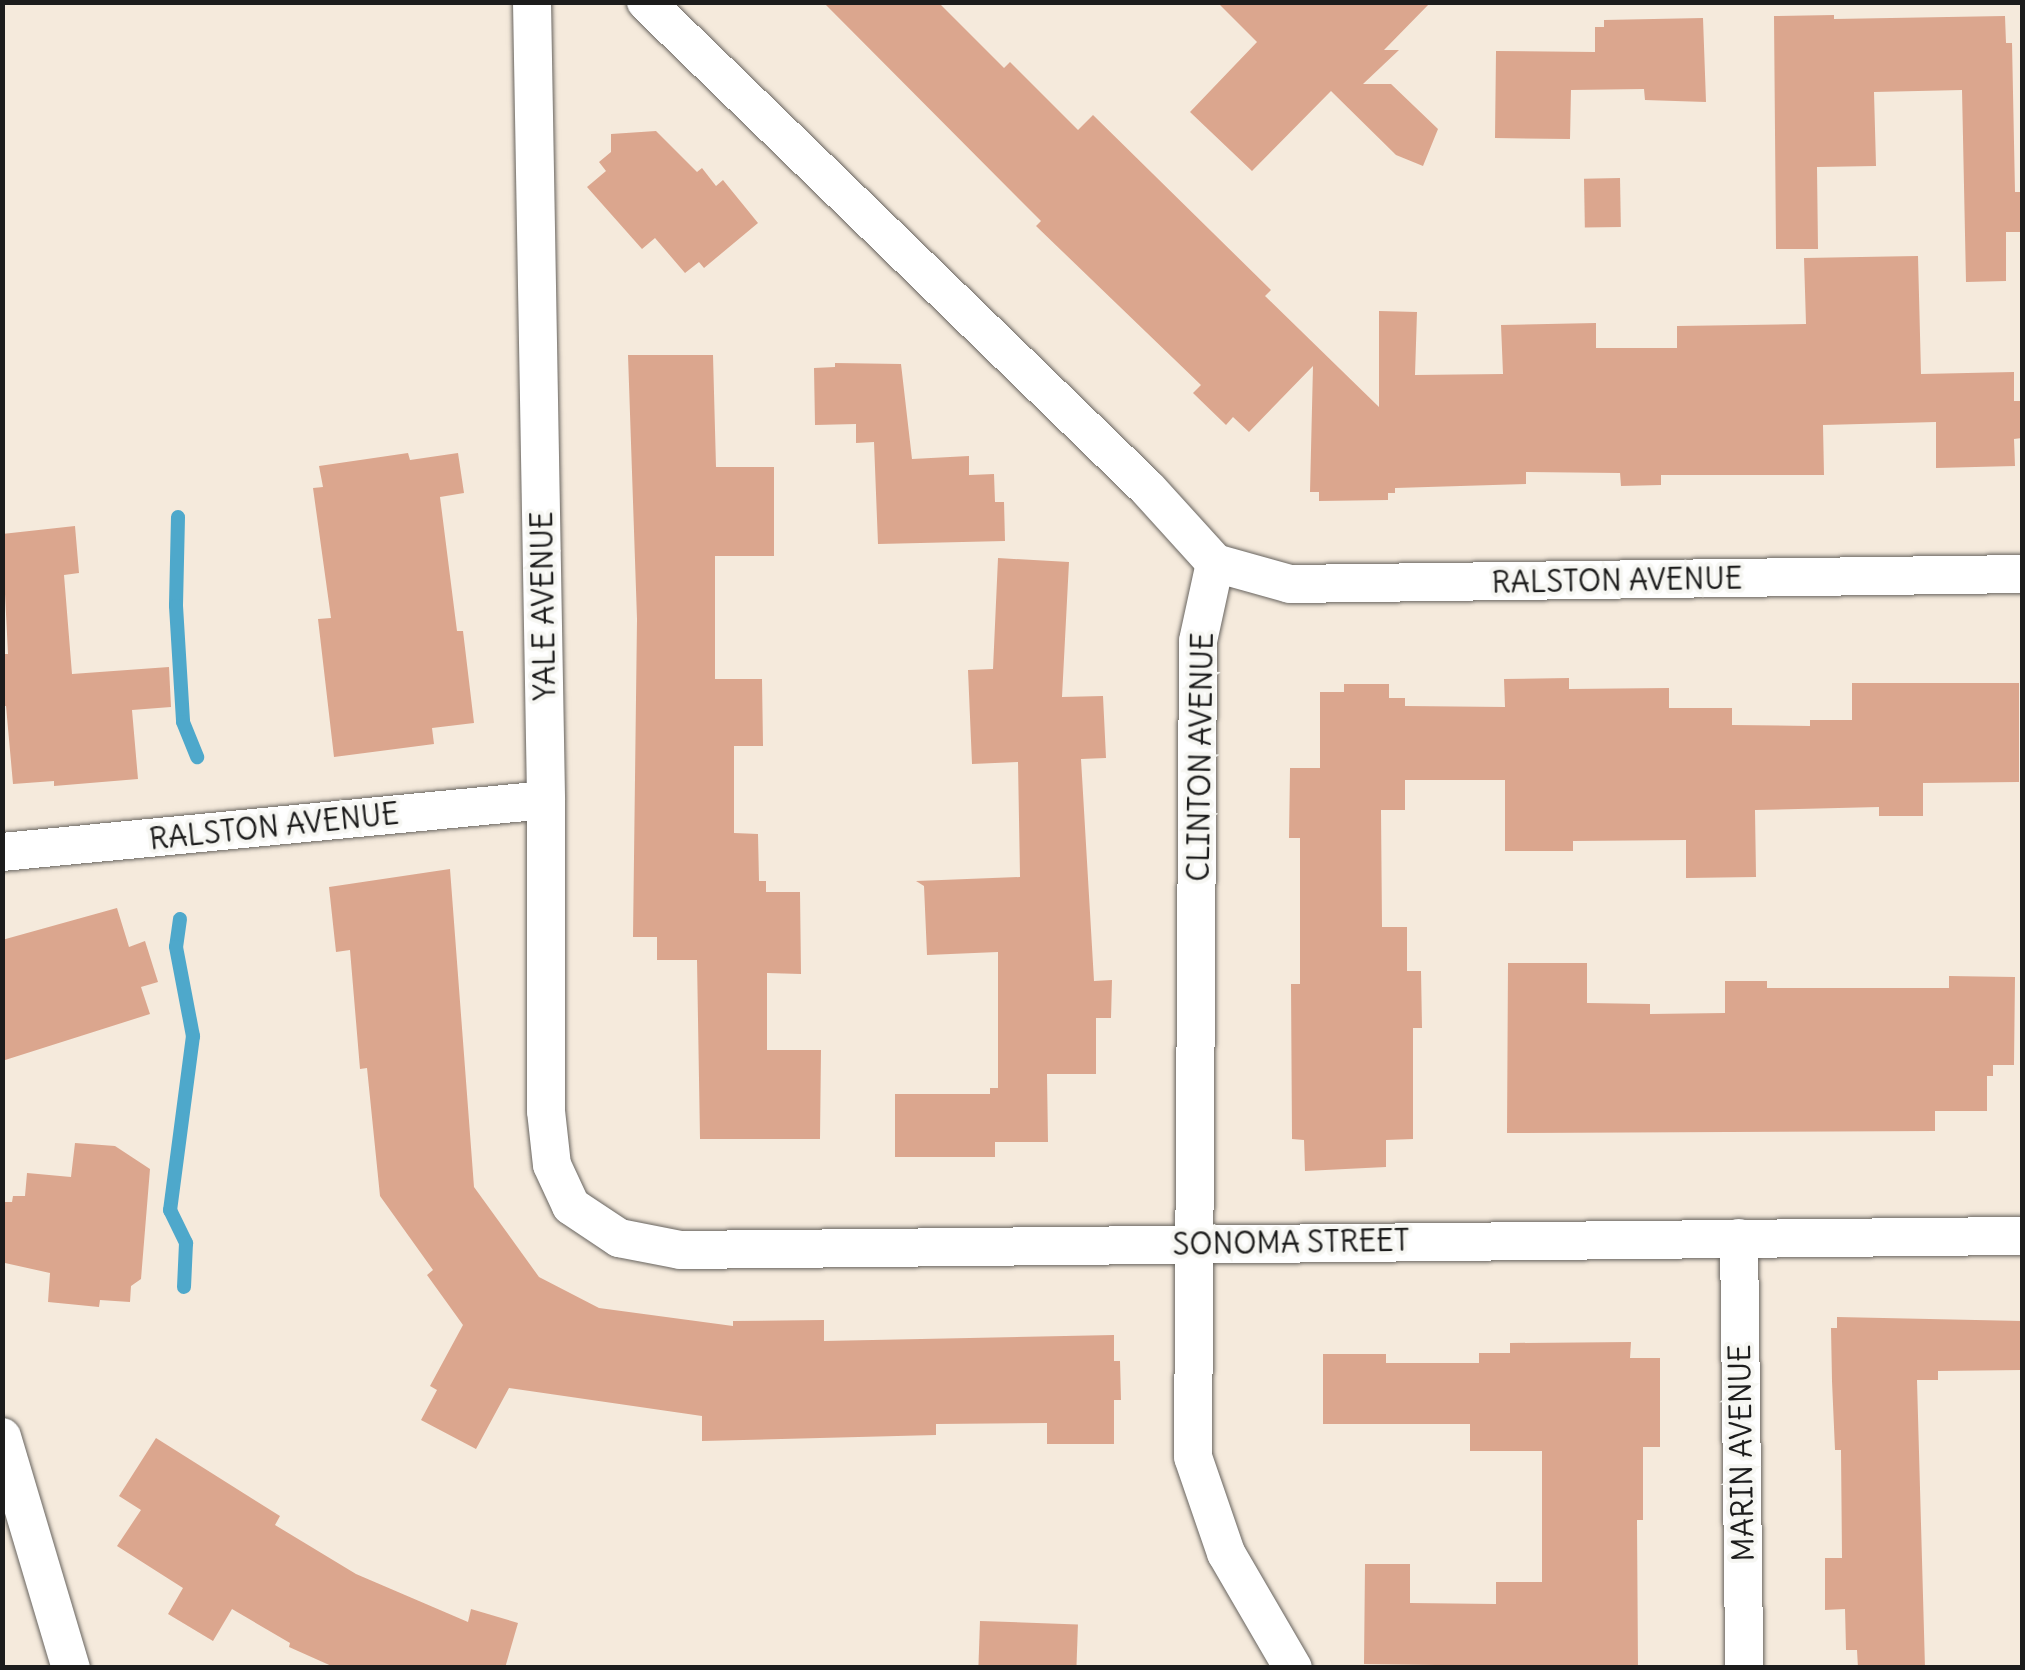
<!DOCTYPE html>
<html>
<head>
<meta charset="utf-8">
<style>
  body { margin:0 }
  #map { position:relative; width:2025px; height:1670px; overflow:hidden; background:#f5eadc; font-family:Delius,sans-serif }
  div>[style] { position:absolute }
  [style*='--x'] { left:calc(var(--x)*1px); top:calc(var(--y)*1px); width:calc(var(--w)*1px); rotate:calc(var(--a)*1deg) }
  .stream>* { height:14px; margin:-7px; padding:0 7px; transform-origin:7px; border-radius:7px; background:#4ea8cb }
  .building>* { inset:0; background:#dba68e; transform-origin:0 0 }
  .roads { filter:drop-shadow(0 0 2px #68645f) drop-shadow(0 0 2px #68645f) }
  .minor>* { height:38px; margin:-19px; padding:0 19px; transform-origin:19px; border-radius:19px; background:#fff }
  span { translate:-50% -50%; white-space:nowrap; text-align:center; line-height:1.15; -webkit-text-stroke:8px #f6f6f2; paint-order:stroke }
  .street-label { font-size:30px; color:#1c1c1c }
  .frame { position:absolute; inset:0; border:5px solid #1c1c1c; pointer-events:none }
</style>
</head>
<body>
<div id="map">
  <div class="stream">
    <i style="--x:178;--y:517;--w:89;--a:91.3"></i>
    <i style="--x:176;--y:606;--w:116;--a:86.5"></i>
    <i style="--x:183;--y:722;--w:38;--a:68"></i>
    <i style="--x:180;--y:919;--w:28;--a:98"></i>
    <i style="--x:176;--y:947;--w:91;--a:79.2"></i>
    <i style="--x:193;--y:1036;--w:176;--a:97.5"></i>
    <i style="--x:170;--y:1210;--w:37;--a:64"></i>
    <i style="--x:186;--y:1243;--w:44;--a:92.6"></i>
  </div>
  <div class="building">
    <i style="clip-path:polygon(823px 2px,938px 2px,1004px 68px,1010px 62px,1078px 130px,1093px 115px,1271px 290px,1265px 296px,1379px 407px,1379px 311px,1417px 312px,1415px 375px,1503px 374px,1501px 325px,1596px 323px,1596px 348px,1677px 348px,1677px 326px,1806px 324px,1804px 258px,1918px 256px,1921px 374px,2014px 372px,2014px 401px,2022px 401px,2022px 438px,2014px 439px,2015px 466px,1936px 468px,1936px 422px,1823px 425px,1824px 475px,1661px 475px,1661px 485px,1621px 486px,1620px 473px,1526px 472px,1526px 484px,1395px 488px,1395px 493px,1388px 493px,1388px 500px,1319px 501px,1319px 492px,1310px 492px,1313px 366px,1249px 432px,1233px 417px,1226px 425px,1193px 393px,1201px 385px,1036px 226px,1041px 221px)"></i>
    <i style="clip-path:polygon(1217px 2px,1431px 2px,1384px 50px,1399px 50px,1363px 84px,1391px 84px,1438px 129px,1423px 166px,1396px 155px,1331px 91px,1252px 171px,1190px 112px,1257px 42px)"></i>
    <i style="clip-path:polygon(1834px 15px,1834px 19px,2005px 16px,2006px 43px,2012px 43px,2015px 192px,2022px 192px,2022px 232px,2006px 232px,2006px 281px,1966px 282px,1962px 90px,1874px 92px,1876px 166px,1817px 167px,1818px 249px,1776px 249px,1774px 16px)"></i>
    <i style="clip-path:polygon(1703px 18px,1706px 102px,1645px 100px,1644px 89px,1571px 90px,1570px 139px,1495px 138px,1496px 51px,1595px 52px,1595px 27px,1604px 27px,1604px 20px)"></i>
    <i style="clip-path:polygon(656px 131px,697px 172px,702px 168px,716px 186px,723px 180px,758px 223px,704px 268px,699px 262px,685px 273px,655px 238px,642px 249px,587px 187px,606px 171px,599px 162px,611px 152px,611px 134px)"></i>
    <i style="left:1620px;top:178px;width:49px;height:36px;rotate:89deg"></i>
    <i style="clip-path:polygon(628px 355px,713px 355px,716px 467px,774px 467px,774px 556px,715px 556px,715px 679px,762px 679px,763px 746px,734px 746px,734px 833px,758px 834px,759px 881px,766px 881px,766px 892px,800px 892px,801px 974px,767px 973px,767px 1050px,821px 1050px,820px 1139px,700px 1139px,697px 960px,657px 960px,657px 937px,633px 937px,637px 619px)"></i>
    <i style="clip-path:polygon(835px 363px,901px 364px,912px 459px,969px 456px,969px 475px,994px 474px,995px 502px,1004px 502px,1005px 541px,878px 544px,874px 442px,856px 443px,856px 424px,815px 425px,814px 368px,835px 367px)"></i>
    <i style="clip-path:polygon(408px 453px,410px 460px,458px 453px,464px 493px,440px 497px,457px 631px,463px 631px,474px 723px,432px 728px,434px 744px,334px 757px,318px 619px,331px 618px,313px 488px,323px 487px,319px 466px)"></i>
    <i style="clip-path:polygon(75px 526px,79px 573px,64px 575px,72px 674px,169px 667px,171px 707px,132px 710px,138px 779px,54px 786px,54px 781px,13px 784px,6px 706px,2px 706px,2px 654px,8px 654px,2px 534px)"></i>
    <i style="clip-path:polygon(998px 558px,1069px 562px,1062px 697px,1103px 696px,1106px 758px,1081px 759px,1094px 981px,1112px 980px,1111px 1018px,1096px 1018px,1096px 1074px,1047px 1074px,1048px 1142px,995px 1142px,995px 1157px,895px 1157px,895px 1094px,990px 1094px,990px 1088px,998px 1088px,998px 952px,927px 955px,924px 886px,916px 881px,1020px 877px,1018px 762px,972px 764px,968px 670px,993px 669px)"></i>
    <i style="clip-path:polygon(1569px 678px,1569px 689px,1669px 688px,1669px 708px,1732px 708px,1732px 725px,1810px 726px,1810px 720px,1852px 720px,1852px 683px,2019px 683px,2019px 782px,1923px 783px,1923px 816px,1879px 816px,1879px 807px,1755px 810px,1756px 877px,1686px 878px,1686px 840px,1573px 841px,1573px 851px,1505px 851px,1505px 780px,1405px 780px,1405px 810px,1381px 810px,1382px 927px,1407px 927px,1407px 971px,1421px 971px,1422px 1028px,1413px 1028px,1413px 1139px,1386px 1140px,1386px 1167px,1305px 1171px,1304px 1140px,1292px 1139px,1291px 984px,1300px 984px,1300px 838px,1289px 838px,1290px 768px,1320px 768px,1320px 692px,1344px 692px,1344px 684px,1389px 684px,1389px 698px,1405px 698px,1405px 706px,1505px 707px,1504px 679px)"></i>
    <i style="clip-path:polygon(450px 869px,474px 1187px,539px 1277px,599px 1308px,733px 1326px,733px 1321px,824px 1320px,824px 1341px,1114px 1335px,1114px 1361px,1120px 1361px,1121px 1400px,1114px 1400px,1114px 1444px,1047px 1444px,1047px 1423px,936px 1424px,936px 1435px,702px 1441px,702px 1416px,509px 1388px,476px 1449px,421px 1420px,437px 1390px,430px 1386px,463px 1325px,427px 1275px,433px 1270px,380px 1196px,367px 1068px,360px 1069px,350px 950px,336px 952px,329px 887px)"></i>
    <i style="clip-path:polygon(117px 908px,129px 947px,145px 941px,158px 982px,141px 987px,150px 1014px,2px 1061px,2px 940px)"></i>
    <i style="clip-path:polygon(1508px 963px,1587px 963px,1587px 1003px,1650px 1004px,1650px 1014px,1725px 1013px,1725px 981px,1767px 981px,1767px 988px,1949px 988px,1949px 976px,2015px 977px,2014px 1065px,1993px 1065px,1993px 1076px,1987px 1076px,1987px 1111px,1935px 1111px,1935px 1131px,1507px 1133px)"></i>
    <i style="clip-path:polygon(75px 1143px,115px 1146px,150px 1169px,141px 1279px,131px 1286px,130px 1302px,100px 1300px,99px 1307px,48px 1302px,50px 1273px,5px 1263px,2px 1257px,2px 1202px,12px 1202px,13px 1196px,25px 1196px,27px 1173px,71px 1177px)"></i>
    <i style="clip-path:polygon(1837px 1317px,2022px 1321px,2022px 1370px,1938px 1371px,1938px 1380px,1917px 1380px,1925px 1668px,1858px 1668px,1857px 1650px,1846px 1650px,1845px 1609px,1825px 1610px,1825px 1558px,1842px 1558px,1841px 1450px,1835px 1450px,1832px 1381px,1831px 1328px,1837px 1328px)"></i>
    <i style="clip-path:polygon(1631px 1342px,1630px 1358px,1660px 1358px,1660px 1447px,1643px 1447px,1643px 1520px,1637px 1520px,1638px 1668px,1364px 1664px,1365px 1564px,1410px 1564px,1410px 1603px,1496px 1604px,1496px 1582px,1542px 1582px,1542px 1451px,1470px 1451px,1470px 1424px,1323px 1424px,1323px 1354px,1386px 1354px,1386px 1363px,1479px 1363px,1479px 1353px,1510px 1353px,1510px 1343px)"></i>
    <i style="clip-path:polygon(156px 1438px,280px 1516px,275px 1525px,356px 1574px,468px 1622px,471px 1609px,518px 1623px,505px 1668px,336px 1668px,289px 1647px,290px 1643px,232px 1609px,213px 1641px,168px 1614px,183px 1588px,117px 1546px,141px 1510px,119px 1496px)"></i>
    <i style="left:980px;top:1621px;width:98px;height:47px;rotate:2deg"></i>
  </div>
  <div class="roads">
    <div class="minor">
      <i style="--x:532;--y:2;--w:798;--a:88.99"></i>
      <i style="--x:546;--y:800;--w:311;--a:90"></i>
      <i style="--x:546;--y:1111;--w:54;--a:83.7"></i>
      <i style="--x:552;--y:1165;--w:45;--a:65.1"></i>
      <i style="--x:571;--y:1206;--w:58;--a:33.7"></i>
      <i style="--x:619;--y:1238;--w:62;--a:11.1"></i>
      <i style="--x:680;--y:1250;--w:1342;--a:-0.6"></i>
      <i style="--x:646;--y:2;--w:699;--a:44.13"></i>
      <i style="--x:1148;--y:489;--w:100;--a:47.8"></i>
      <i style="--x:1215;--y:563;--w:80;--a:102.3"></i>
      <i style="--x:1198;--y:641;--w:816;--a:90.35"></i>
      <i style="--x:1193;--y:1457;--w:102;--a:71"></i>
      <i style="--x:1226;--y:1553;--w:133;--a:59.8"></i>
      <i style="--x:1215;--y:563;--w:78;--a:15.6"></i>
      <i style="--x:1290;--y:584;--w:732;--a:-0.78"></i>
      <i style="--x:2;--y:852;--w:546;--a:-5.46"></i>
      <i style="--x:1739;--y:1238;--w:430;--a:89.3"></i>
      <i style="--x:2;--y:1437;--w:241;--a:73.4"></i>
    </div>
  </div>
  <div class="street-label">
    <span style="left:1617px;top:580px;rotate:-1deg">RALSTON AVENUE</span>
    <span style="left:543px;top:606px;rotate:-91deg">YALE AVENUE</span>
    <span style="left:1200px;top:757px;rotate:-89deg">CLINTON AVENUE</span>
    <span style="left:274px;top:826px;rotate:-6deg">RALSTON AVENUE</span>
    <span style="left:1291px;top:1242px;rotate:-1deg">SONOMA STREET</span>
    <span style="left:1741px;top:1453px;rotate:-91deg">MARIN AVENUE</span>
  </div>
  <div class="frame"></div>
</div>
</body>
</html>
